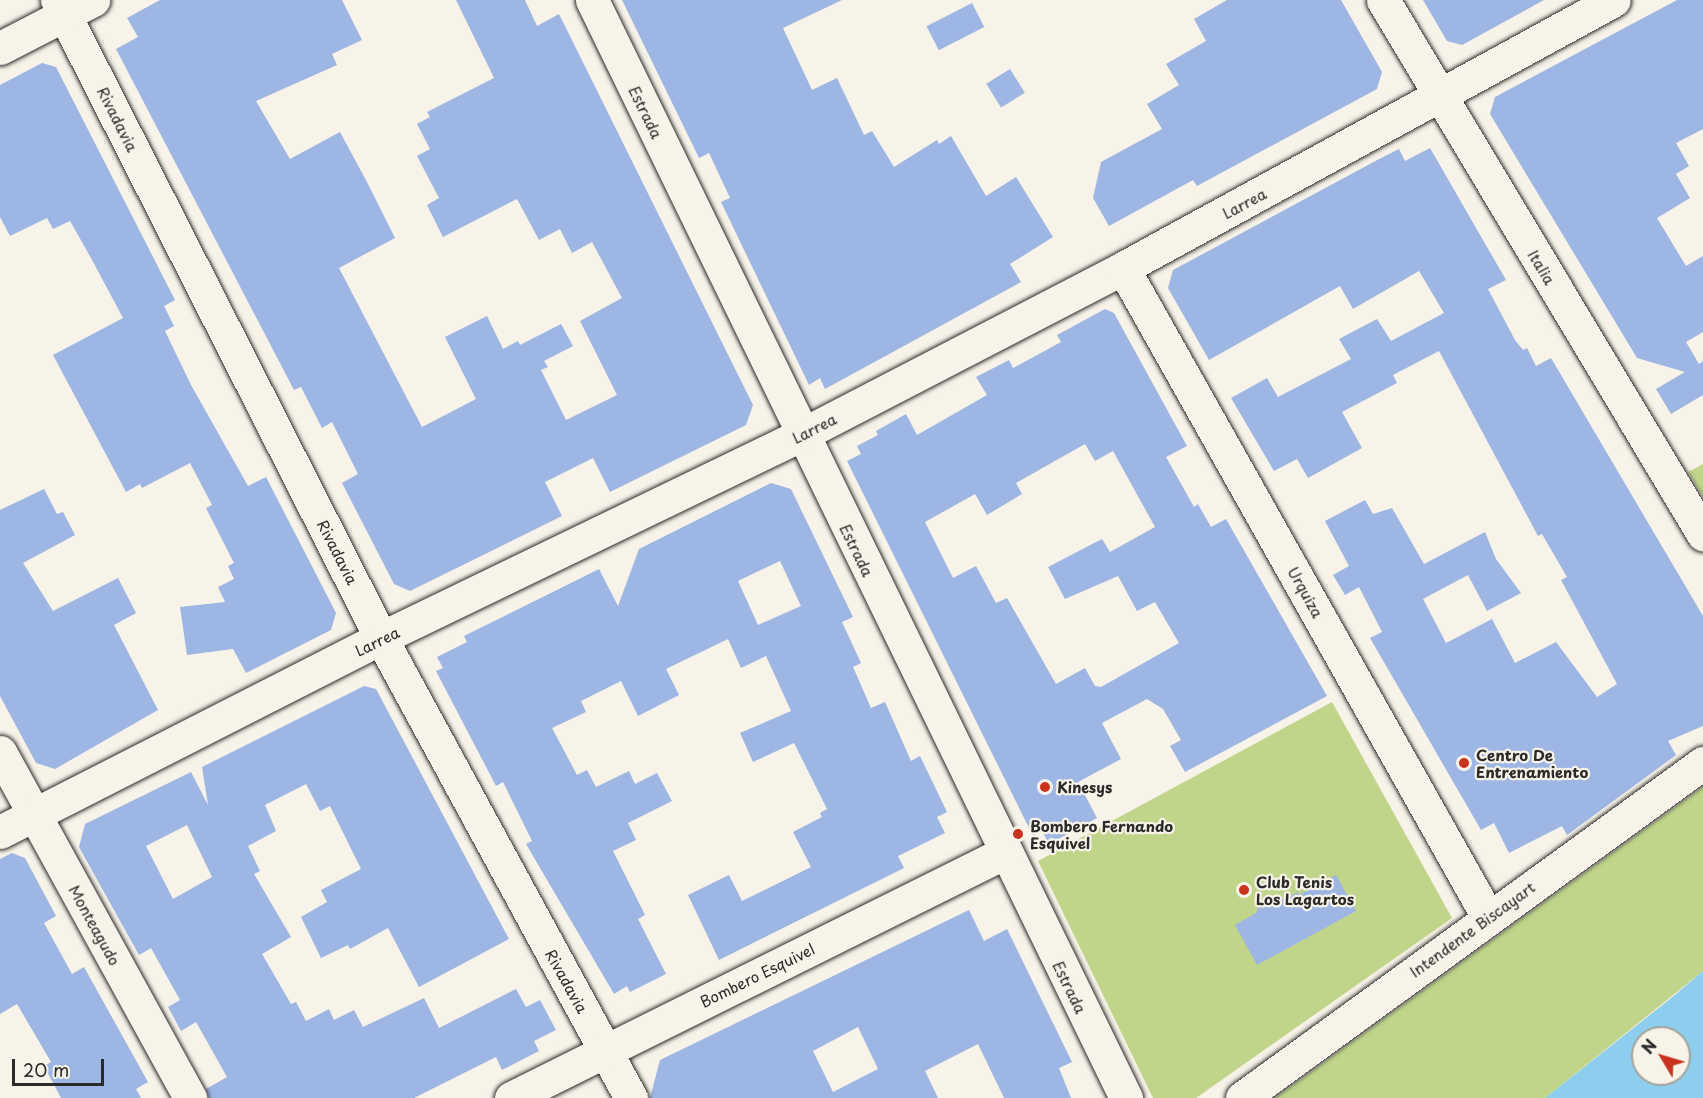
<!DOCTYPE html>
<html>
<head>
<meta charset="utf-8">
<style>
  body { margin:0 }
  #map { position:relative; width:1703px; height:1098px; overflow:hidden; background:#f7f3e8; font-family:"Playpen Sans",sans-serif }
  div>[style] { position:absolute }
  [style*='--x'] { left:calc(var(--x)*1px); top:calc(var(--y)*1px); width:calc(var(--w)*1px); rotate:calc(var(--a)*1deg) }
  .green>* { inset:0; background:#c0d58a }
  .water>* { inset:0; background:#8dceee }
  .building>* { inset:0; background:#9db6e3; transform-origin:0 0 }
  .roads { filter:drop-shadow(0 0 2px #2b2b2b) drop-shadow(0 0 2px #2b2b2b) }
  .minor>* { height:33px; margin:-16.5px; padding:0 16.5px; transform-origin:16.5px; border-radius:16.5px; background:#f7f3e8 }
  .dots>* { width:16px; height:16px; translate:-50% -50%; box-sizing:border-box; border:3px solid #f7f3e8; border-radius:50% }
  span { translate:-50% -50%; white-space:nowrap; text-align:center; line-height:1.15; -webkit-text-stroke:4.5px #f7f3e8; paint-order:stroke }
  .street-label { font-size:15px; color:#2b2b2b }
  .poi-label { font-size:15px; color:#2b2b2b; font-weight:700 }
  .left { translate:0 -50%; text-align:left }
  .north { position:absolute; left:1631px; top:1026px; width:60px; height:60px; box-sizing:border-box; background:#f7f3e8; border:2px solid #a5a39c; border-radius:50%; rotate:308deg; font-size:16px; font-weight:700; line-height:24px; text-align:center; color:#2b2b2b }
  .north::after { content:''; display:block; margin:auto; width:21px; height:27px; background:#c8321e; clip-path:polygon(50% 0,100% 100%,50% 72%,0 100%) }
  .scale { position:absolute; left:12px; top:1059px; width:92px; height:27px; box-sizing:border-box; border:3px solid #2b2b2b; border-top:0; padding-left:8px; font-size:18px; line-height:21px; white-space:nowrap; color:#2b2b2b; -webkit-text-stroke:4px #f7f3e8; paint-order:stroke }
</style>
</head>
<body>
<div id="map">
  <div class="green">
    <i style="clip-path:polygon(1703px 464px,1703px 496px,1688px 472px)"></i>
    <i style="clip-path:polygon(1332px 702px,1452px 918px,1196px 1098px,1153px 1098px,1038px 861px)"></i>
    <i style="clip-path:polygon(1703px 787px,1703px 971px,1545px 1098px,1275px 1098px)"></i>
  </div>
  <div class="water">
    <i style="clip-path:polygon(evenodd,1703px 971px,1703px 1098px,1545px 1098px,1670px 999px,1703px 971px,1643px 1038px,1679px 1038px,1679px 1074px,1643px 1074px,1643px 1038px)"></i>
  </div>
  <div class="building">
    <i style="clip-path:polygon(160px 0,342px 0,362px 40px,332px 54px,337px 65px,256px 101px,290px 159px,340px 132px,368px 184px,395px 238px,339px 268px,422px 427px,476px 399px,445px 337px,487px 316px,503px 349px,518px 341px,520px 345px,561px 324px,573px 346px,544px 361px,548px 367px,541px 370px,566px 420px,617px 395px,580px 321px,622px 298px,592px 242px,572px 253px,560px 229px,539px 240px,517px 199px,443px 237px,427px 205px,439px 198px,417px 156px,430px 149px,417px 124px,430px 117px,427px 112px,494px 78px,456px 0,525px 0,537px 26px,559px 14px,753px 405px,746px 425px,610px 492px,593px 458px,545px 482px,562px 516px,410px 591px,394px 584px,342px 483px,358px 474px,332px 422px,322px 428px,301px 387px,294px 390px,116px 49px,138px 37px,127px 18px)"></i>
    <i style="clip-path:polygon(622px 0,842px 0,783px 28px,812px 90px,837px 78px,864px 135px,872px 131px,894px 167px,937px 140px,939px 144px,951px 136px,986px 196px,1016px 177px,1053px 237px,1010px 264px,1021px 282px,825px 389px,820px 378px,809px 385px,721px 202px,730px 198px,709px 153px,699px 158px)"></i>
    <i style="clip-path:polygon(1227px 0,1341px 0,1382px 72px,1377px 89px,1197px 186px,1193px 180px,1109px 226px,1093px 198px,1101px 162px,1162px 129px,1147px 104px,1179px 85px,1166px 64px,1206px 41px,1194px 19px)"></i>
    <i style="clip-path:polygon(1423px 0,1544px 0,1462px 45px,1447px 41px)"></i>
    <i style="clip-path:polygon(1677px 0,1703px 0,1703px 129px,1676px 143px,1689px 166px,1676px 174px,1690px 198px,1657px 218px,1686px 266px,1703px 256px,1703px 332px,1686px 342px,1699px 364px,1703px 361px,1703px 395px,1671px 414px,1656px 389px,1685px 372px,1637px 358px,1490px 114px,1495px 97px)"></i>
    <i style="left:972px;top:3px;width:27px;height:51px;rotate:63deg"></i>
    <i style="clip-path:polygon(42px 63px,56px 67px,175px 300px,164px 306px,174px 326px,165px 331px,191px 385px,248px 486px,266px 477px,336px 613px,331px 630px,246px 673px,233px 649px,187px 655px,180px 607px,225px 602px,218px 587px,234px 579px,228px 566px,234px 563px,206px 508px,212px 505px,190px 463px,142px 488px,140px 484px,126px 492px,53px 355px,123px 318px,91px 258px,70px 221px,53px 229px,47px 218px,10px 236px,0 217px,0 85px)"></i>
    <i style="left:1010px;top:69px;width:28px;height:28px;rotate:58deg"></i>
    <i style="clip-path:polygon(1430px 148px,1506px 280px,1488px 289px,1515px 340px,1523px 350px,1527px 348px,1536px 366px,1551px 358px,1703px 616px,1703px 726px,1668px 741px,1676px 755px,1567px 835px,1562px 826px,1509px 853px,1494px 823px,1481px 830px,1370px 638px,1382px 632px,1359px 587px,1345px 595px,1333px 575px,1349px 566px,1325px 521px,1365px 500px,1373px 514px,1392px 508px,1424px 564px,1485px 532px,1496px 559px,1521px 593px,1487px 611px,1468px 575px,1423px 599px,1446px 643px,1492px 619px,1515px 663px,1556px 642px,1597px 697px,1617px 684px,1561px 580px,1567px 577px,1542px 534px,1538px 536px,1439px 351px,1393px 375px,1397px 383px,1342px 412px,1362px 448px,1308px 478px,1297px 459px,1274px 471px,1231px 398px,1267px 378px,1278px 397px,1351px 359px,1339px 339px,1377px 319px,1391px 341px,1444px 313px,1419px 271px,1353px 309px,1340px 286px,1209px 360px,1168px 288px,1173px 270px,1381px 158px,1399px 149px,1405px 161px)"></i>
    <i style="clip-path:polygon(evenodd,1105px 309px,1114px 313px,1187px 446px,1166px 457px,1194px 507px,1198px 504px,1211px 527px,1226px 519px,1327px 696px,1185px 772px,1170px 746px,1181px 740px,1163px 709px,1147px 699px,1102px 723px,1121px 759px,1078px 782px,1097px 818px,1049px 844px,1042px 831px,1033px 836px,847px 461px,861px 454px,857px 446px,878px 435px,876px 431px,906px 414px,917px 435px,987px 395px,976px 377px,1009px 360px,1013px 368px,1061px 342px,1057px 335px,1105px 309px,1085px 444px,1095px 461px,1113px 451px,1155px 527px,1110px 552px,1102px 539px,1048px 567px,1065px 599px,1118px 576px,1137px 611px,1155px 602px,1179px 643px,1101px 687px,1095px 686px,1085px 668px,1056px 684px,1007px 598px,996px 603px,976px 566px,953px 578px,925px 522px,975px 494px,987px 515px,1022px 494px,1016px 483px,1085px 444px)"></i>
    <i style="clip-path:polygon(evenodd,771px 483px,791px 489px,853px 617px,842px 622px,861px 663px,853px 667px,871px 708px,885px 702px,911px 761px,920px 756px,947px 812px,937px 817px,945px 833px,898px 856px,904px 868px,719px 960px,688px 895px,729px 875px,742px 901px,811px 867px,793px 832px,822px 817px,820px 813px,827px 809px,794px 743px,753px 762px,740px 733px,791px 711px,766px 656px,741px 668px,728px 639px,666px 669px,679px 695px,638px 716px,621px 681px,581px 701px,586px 712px,552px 728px,577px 775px,587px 770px,596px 787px,629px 771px,635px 784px,657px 773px,672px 801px,628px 823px,636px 840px,613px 851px,645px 915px,638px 919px,666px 974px,630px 992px,627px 986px,614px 994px,526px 844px,532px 841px,503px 782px,496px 786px,436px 671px,443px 668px,437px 657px,467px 642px,464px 636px,599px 569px,618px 606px,639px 549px,771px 483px,780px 561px,801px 606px,758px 625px,738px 581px,780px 561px)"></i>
    <i style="clip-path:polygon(44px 489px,57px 514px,63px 512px,75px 535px,23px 563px,53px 611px,118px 578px,136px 613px,114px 625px,158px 710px,55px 769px,36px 763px,0 696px,0 510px)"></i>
    <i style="clip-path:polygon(evenodd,364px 686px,376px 689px,509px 939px,419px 987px,388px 928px,350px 949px,348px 945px,321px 958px,301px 917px,327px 902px,321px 890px,361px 869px,330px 806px,320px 811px,306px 784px,265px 805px,276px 831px,248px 846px,260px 871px,254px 874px,291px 937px,262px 954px,291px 1004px,296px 1002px,306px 1021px,329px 1009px,334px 1020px,354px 1010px,363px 1027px,424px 998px,439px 1028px,516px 989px,526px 1007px,540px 1000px,556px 1030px,534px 1041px,539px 1051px,502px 1070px,496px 1057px,414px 1098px,209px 1098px,206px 1089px,227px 1077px,196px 1022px,181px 1031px,168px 1007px,180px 1000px,151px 948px,139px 955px,79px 847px,85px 824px,191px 772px,208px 805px,202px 767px,364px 686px,187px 825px,212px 877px,173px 899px,146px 846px,187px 825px)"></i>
    <i style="clip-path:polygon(12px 853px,25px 858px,56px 916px,44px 923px,72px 974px,84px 967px,148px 1082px,136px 1089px,141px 1098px,61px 1098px,44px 1066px,51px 1062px,17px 1004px,0 1014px,0 859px)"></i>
    <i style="clip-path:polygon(1336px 875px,1356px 911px,1257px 965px,1235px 925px,1256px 913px,1260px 903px,1274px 896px,1284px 899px,1298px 892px,1299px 895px)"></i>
    <i style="clip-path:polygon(evenodd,969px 910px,984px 941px,1007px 929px,1072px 1062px,1059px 1068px,1071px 1098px,1004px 1098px,978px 1044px,925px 1071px,938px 1098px,650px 1098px,660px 1060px,969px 910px,858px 1027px,878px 1069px,833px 1092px,813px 1051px,858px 1027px)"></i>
  </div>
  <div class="roads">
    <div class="minor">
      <i style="--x:57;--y:0;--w:716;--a:63.08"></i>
      <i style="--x:381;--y:638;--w:524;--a:61.48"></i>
      <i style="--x:592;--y:0;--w:1221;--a:64.06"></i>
      <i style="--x:1383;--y:0;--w:623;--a:59.07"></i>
      <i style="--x:0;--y:48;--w:105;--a:-27.3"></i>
      <i style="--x:1123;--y:268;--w:745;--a:60.65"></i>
      <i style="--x:0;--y:752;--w:395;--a:61.2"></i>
      <i style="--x:0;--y:832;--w:428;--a:-27"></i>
      <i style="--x:381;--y:638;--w:466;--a:-25.8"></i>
      <i style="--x:801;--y:435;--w:363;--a:-27.4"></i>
      <i style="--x:1123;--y:268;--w:559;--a:-28.63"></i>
      <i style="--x:511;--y:1098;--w:551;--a:-26.43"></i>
      <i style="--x:1242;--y:1098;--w:570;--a:-36.01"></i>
    </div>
  </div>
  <div class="dots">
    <i style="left:1464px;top:763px;background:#c8321e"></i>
    <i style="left:1045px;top:787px;background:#c8321e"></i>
    <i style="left:1018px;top:834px;background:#c8321e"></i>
    <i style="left:1244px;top:890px;background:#c8321e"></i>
  </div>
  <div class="street-label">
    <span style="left:646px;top:112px;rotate:64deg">Estrada</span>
    <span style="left:118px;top:119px;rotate:63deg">Rivadavia</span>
    <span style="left:1244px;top:203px;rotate:-28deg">Larrea</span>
    <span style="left:1542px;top:267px;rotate:59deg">Italia</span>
    <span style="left:814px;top:428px;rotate:-27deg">Larrea</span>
    <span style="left:857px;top:550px;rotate:64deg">Estrada</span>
    <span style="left:338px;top:552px;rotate:63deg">Rivadavia</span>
    <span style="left:1306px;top:592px;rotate:61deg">Urquiza</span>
    <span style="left:377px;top:641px;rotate:-26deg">Larrea</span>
    <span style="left:95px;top:925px;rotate:61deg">Monteagudo</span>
    <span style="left:1472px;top:929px;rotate:-36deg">Intendente Biscayart</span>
    <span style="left:757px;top:975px;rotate:-26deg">Bombero Esquivel</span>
    <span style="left:567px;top:981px;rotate:61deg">Rivadavia</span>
    <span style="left:1070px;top:987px;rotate:64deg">Estrada</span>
  </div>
  <div class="poi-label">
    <span class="left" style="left:1476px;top:763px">Centro De<br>Entrenamiento</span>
    <span class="left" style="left:1057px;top:787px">Kinesys</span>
    <span class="left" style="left:1030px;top:834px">Bombero Fernando<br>Esquivel</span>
    <span class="left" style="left:1256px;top:890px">Club Tenis<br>Los Lagartos</span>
  </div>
  <div class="north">N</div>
  <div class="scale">20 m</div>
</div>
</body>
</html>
